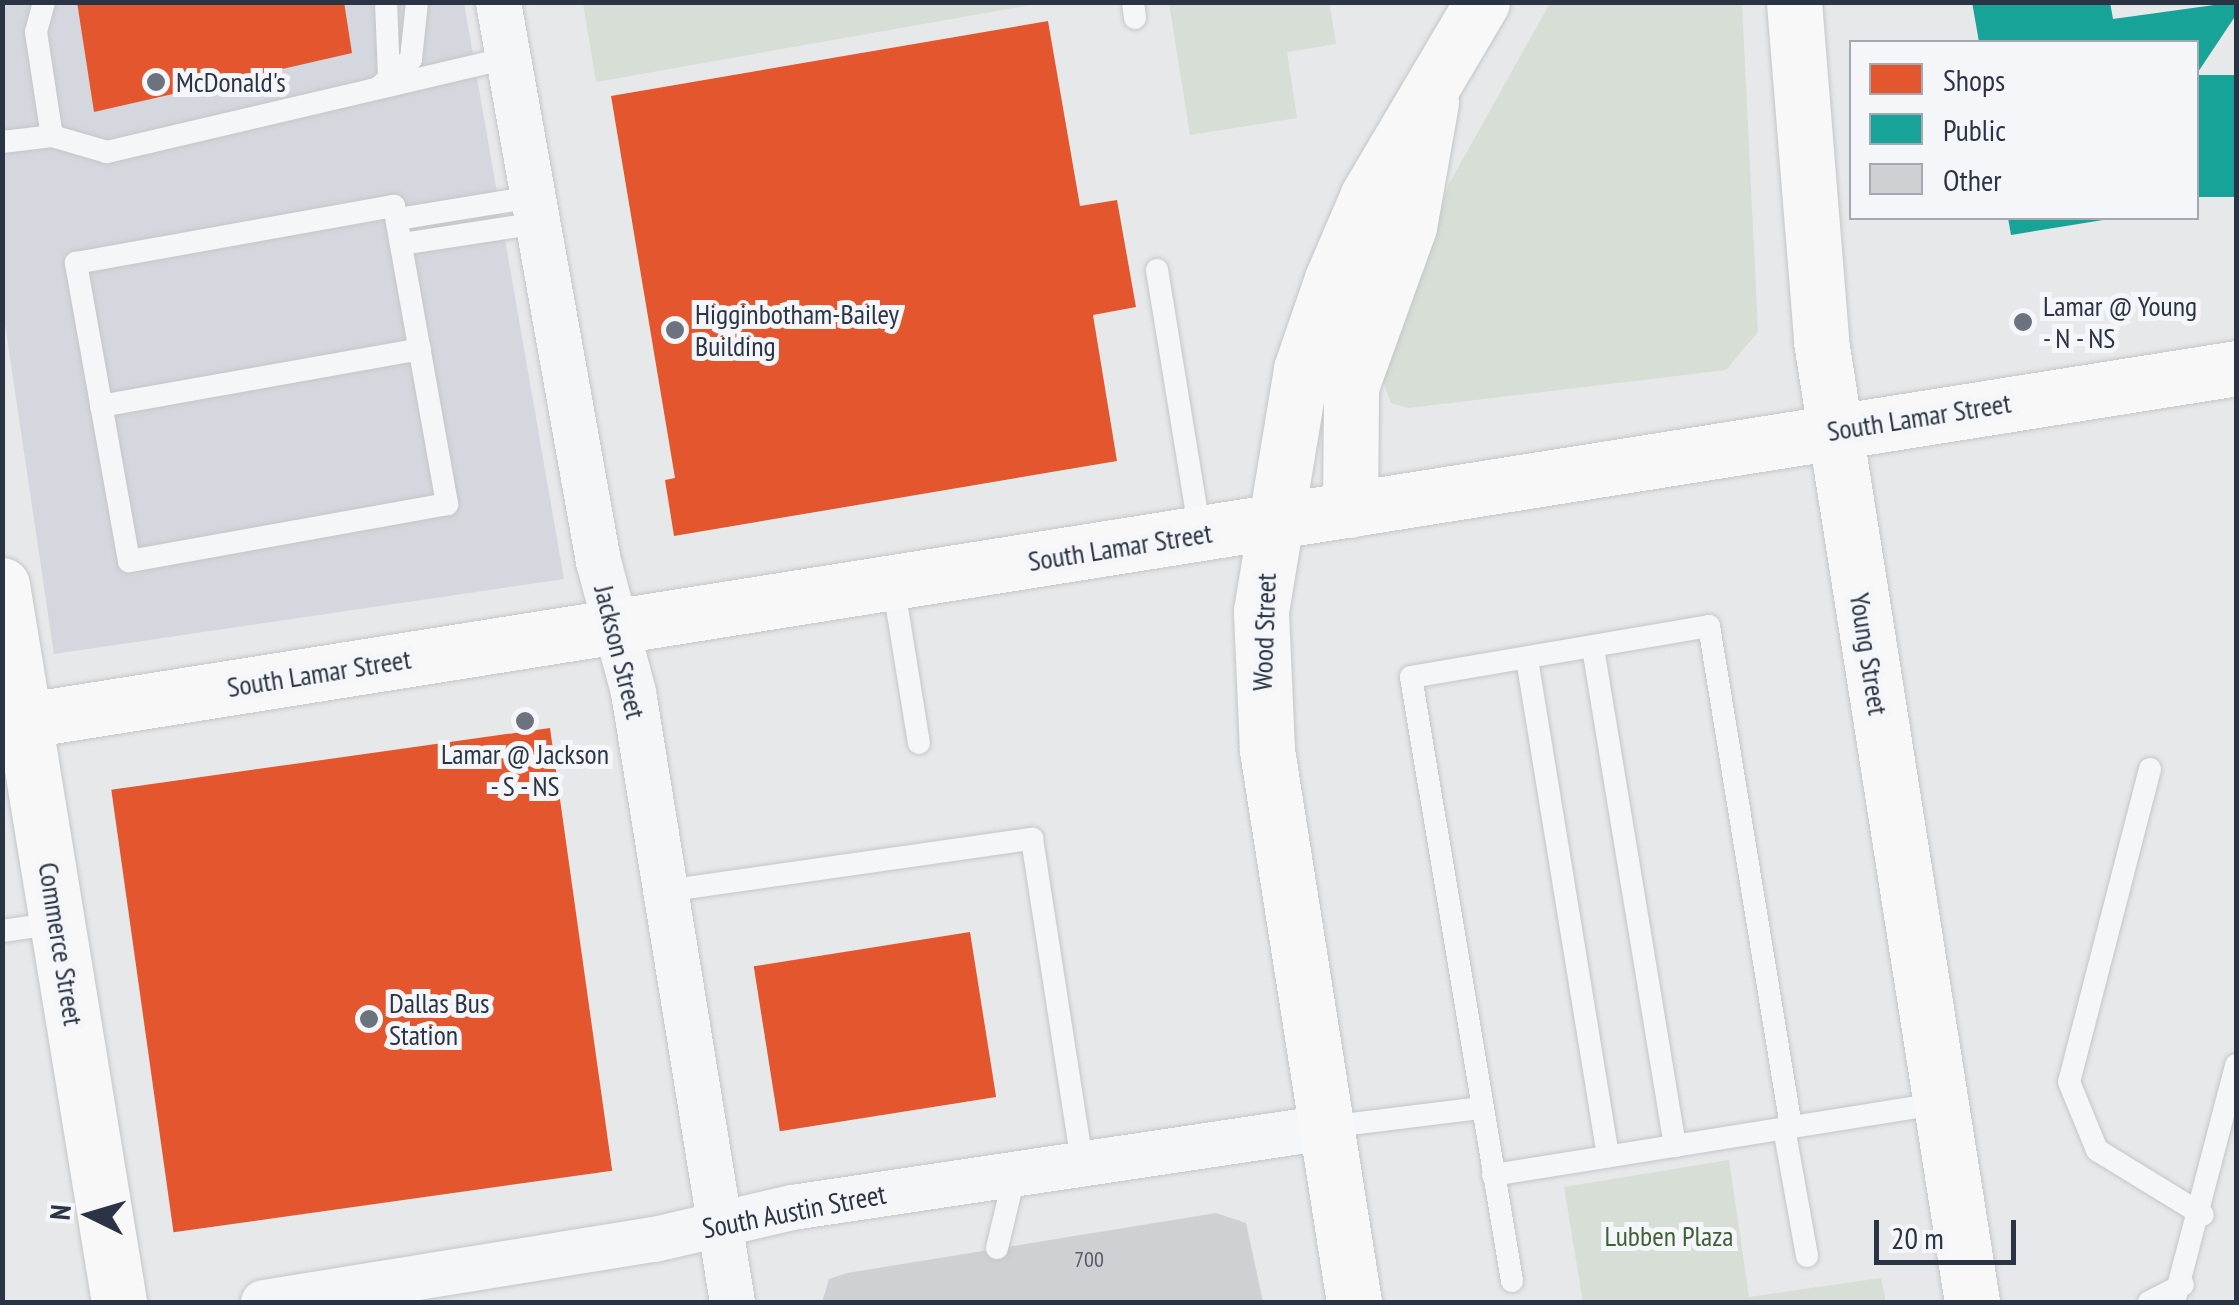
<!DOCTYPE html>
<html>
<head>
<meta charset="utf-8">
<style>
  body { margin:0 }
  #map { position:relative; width:2239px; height:1305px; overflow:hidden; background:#e6e8ea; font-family:"PT Sans Narrow",sans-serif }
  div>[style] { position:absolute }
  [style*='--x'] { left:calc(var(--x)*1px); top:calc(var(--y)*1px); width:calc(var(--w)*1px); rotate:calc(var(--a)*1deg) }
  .built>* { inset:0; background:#d4d7dd }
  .green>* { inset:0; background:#d6ded6 }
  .shops>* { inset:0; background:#e4572e; transform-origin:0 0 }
  .public>* { inset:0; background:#17a398; transform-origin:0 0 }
  .building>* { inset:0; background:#ced0d3 }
  .roads { filter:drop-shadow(0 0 2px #c4c6c8) drop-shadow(0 0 2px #c4c6c8) }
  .service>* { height:22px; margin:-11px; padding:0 11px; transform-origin:11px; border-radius:11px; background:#f5f6f7 }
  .minor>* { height:45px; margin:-22.5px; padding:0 22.5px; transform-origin:22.5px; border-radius:22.5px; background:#f5f6f7 }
  .secondary>* { height:55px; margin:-27.5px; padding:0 27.5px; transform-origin:27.5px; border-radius:27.5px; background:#f8f8f8 }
  .dots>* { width:28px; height:28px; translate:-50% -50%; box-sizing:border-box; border:5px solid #f4f6f9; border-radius:50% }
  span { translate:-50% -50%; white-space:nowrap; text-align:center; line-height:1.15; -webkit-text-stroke:10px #f4f6f9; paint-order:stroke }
  .number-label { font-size:22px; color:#545c69 }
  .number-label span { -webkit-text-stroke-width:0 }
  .poi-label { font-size:28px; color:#2b3445 }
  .left { translate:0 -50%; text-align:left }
  .street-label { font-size:28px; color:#2b3445 }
  .park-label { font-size:28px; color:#3f6138 }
  .frame { position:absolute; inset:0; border:5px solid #2b3445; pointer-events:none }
  .legend { position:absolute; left:1849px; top:40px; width:350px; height:180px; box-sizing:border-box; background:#f4f6f9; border:2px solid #a4a8b1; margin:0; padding:12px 18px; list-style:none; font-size:30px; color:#2b3445 }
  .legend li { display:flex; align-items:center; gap:20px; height:50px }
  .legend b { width:50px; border:2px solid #a4a8b1 }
  .north { position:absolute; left:40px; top:1165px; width:100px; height:100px; -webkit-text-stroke:8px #f4f6f9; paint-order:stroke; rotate:275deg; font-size:28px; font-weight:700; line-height:40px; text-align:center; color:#2b3445 }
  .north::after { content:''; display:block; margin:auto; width:35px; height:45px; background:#2b3445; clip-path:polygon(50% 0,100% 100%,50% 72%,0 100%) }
  .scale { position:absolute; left:1874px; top:1220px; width:142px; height:45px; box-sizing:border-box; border:5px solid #2b3445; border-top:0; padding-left:12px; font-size:30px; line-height:35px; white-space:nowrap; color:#2b3445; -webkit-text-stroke:8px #f4f6f9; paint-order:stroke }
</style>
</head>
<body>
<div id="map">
  <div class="built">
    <i style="clip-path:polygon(2px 3px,464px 3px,564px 579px,54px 654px,3px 311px)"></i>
  </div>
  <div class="green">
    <i style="clip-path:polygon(1048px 2px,596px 82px,583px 3px,583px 2px)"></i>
    <i style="clip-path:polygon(1169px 3px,1169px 2px,1349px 3px,1330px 6px,1336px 44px,1287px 52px,1297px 118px,1190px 135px)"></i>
    <i style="clip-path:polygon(1550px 3px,1742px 3px,1758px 332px,1726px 370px,1408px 408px,1391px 403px,1380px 373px,1449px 184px)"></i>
    <i style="clip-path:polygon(1729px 1160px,1749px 1297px,1881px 1278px,1886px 1302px,1583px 1302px,1564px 1187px)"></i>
  </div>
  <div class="shops">
    <i style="clip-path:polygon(77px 2px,344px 2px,352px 53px,94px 112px)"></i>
    <i style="clip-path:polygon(1048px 21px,1080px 206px,1117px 200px,1136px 307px,1093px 315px,1117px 461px,674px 536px,665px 480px,675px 478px,611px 96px)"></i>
    <i style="left:550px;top:728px;width:447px;height:443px;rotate:82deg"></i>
    <i style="left:970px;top:932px;width:167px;height:219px;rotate:81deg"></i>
  </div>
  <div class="public">
    <i style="clip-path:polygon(1972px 2px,2110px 2px,2113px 19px,2236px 2px,2236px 15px,2196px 75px,2196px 42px,1979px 42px)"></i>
    <i style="left:2236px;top:75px;width:122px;height:40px;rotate:90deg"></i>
    <i style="clip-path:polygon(2008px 218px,2103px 218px,2103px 220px,2011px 235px)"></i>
  </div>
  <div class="building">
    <i style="clip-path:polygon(1216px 1213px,1246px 1223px,1263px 1302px,822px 1302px,829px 1279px,847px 1273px)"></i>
  </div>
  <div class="roads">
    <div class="service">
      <i style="--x:44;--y:2;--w:31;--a:105"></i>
      <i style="--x:36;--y:32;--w:105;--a:81.3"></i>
      <i style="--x:386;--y:2;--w:76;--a:87.7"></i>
      <i style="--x:1133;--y:2;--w:16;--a:83"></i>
      <i style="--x:378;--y:88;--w:44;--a:-41.3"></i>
      <i style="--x:411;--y:59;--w:57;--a:-84"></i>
      <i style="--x:2;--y:142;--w:50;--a:-6.8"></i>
      <i style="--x:52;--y:136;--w:57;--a:16.2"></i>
      <i style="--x:107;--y:152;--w:412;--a:-13.2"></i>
      <i style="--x:394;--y:206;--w:303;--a:79.9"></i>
      <i style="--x:447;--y:504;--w:323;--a:169.8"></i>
      <i style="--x:129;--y:561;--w:303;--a:-100.1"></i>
      <i style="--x:76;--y:263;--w:323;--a:-10.2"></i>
      <i style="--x:398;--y:219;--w:137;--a:-9.3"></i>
      <i style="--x:402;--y:244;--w:137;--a:-8.8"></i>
      <i style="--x:1157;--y:270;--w:266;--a:80.7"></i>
      <i style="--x:101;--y:406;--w:324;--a:-10.1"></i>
      <i style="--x:893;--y:583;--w:162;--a:80.8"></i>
      <i style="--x:1593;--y:648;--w:505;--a:80.65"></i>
      <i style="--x:1527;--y:659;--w:504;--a:80.74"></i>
      <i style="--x:2150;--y:769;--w:323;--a:104.5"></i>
      <i style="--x:2069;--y:1082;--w:74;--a:67.6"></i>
      <i style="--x:2097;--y:1150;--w:124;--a:31.5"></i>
      <i style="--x:665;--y:891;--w:371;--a:-8.1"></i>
      <i style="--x:1032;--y:839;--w:326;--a:81.2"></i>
      <i style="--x:2;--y:931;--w:57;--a:-8.1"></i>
      <i style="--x:1326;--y:1127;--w:156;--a:-7"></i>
      <i style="--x:1784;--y:1128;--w:130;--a:79.8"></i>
      <i style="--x:1493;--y:1175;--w:451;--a:-9.1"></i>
      <i style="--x:997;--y:1248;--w:77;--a:-76.5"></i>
      <i style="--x:1512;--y:1281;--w:612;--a:-99.49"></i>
      <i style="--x:1411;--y:677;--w:302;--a:-9.7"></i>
      <i style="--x:1709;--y:626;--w:508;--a:80.7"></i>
      <i style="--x:2149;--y:1302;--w:38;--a:-27"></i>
      <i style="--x:2174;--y:1302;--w:245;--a:-75.3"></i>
    </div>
    <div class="minor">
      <i style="--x:498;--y:2;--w:568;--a:79.86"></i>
      <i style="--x:598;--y:561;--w:136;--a:75"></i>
      <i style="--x:633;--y:692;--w:618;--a:80.78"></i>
      <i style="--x:263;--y:1302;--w:396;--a:-9.2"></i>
      <i style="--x:654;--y:1239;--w:142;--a:-13.1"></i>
      <i style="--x:792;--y:1207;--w:540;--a:-8.52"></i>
    </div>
    <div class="secondary">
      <i style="--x:1794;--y:2;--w:340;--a:85.4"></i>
      <i style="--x:1821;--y:341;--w:973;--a:81.07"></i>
      <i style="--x:1350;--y:510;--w:123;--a:-89.5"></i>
      <i style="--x:1351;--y:387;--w:170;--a:-70.1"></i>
      <i style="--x:1409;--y:227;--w:127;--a:-80"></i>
      <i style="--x:2;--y:585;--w:726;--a:80.73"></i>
      <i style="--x:2;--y:724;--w:2262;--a:-9.05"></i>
      <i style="--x:1354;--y:1302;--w:559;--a:-98.96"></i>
      <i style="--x:1267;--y:750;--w:139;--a:-92.5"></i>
      <i style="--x:1261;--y:611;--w:245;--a:-80.6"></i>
      <i style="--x:1301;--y:369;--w:95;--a:-71"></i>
      <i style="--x:1332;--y:279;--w:91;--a:-66.8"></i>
      <i style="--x:1368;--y:195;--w:224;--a:-59.4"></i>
    </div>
  </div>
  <div class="dots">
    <i style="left:156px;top:82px;background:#6c737f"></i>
    <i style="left:2023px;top:322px;background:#6c737f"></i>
    <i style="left:675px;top:330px;background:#6c737f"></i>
    <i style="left:525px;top:721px;background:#6c737f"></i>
    <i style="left:369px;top:1019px;background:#6c737f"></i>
  </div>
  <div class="number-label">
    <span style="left:1089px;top:1260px">700</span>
  </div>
  <div class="poi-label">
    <span class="left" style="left:176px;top:82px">McDonald's</span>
    <span class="left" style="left:2043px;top:322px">Lamar @ Young<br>- N - NS</span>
    <span class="left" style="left:695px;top:330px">Higginbotham-Bailey<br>Building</span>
    <span style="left:525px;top:770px">Lamar @ Jackson<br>- S - NS</span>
    <span class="left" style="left:389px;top:1019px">Dallas Bus<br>Station</span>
  </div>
  <div class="street-label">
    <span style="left:1919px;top:417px;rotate:-9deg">South Lamar Street</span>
    <span style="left:1120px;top:547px;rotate:-9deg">South Lamar Street</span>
    <span style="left:1264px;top:632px;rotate:-88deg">Wood Street</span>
    <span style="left:620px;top:652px;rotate:76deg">Jackson Street</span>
    <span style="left:1869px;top:654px;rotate:81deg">Young Street</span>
    <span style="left:319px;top:673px;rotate:-9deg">South Lamar Street</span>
    <span style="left:61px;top:944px;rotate:81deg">Commerce Street</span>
    <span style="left:794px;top:1211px;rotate:-11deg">South Austin Street</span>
  </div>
  <div class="park-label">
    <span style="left:1669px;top:1236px">Lubben Plaza</span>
  </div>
  <div class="frame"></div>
  <ul class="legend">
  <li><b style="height:28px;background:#e4572e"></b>Shops</li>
  <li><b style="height:28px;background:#17a398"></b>Public</li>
  <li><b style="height:28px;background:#ced0d3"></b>Other</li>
  </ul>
  <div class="north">N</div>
  <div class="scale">20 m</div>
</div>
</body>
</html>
